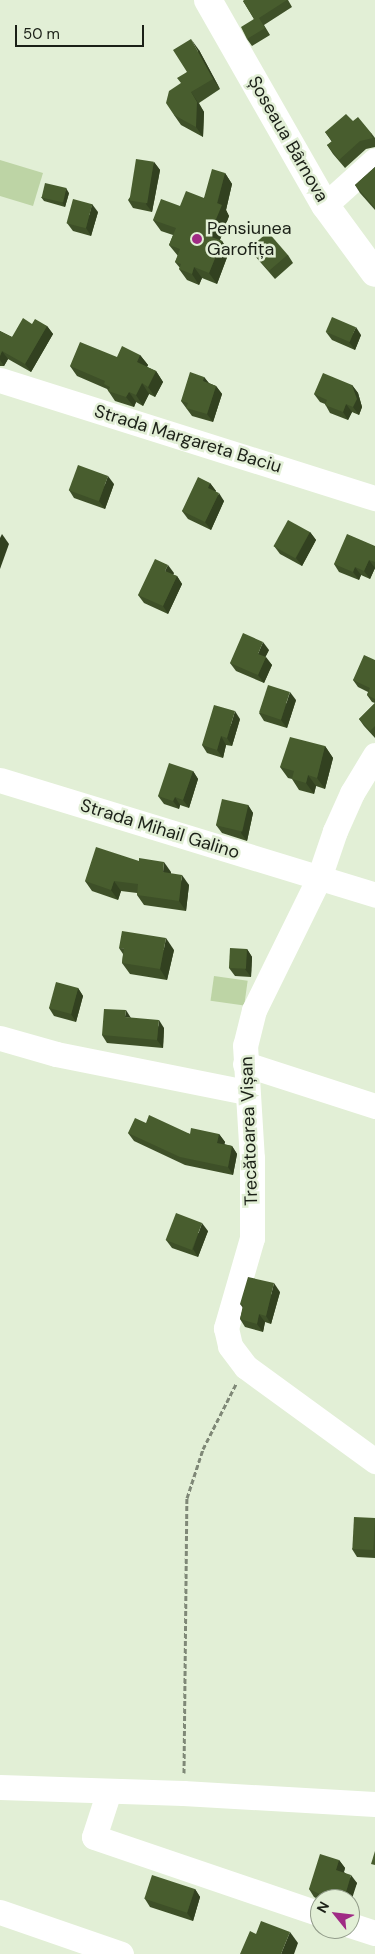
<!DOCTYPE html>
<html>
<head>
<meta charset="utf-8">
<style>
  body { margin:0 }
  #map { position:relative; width:375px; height:1954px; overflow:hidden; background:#e2efd6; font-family:"DM Sans",sans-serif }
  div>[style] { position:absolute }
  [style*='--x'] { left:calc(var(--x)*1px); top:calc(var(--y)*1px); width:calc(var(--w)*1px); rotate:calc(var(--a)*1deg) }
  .green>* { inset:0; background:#bdd4a5; transform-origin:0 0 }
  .path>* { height:3px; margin-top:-1.5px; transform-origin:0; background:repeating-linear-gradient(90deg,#7f8877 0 5px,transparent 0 7.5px) }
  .minor>* { height:25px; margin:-12.5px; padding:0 12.5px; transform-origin:12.5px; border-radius:12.5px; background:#fff }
  .major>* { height:28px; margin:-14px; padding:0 14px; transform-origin:14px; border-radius:14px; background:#fff }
  .wall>* { inset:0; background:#3e5028 }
  .shaded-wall>* { inset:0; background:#324120 }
  .building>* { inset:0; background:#485d2e; transform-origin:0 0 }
  .dots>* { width:14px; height:14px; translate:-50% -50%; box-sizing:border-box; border:2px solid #e2efd6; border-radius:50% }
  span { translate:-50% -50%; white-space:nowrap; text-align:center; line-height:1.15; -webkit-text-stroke:5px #e2efd6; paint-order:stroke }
  .street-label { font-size:18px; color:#1b2017 }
  .poi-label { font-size:18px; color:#1b2017 }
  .left { translate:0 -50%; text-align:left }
  .north { position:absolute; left:310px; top:1889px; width:50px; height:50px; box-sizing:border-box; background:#e2efd6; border:1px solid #929c8a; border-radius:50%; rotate:299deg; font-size:14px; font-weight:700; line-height:20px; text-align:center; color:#1b2017 }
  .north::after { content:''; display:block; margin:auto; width:18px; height:22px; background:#a02b85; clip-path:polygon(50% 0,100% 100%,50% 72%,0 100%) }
  .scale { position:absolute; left:15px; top:25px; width:129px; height:22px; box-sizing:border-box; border:2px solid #1b2017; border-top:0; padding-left:6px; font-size:15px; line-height:18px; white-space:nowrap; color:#1b2017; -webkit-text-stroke:4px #e2efd6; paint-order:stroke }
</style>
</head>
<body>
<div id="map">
  <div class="green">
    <i style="clip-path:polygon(0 160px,43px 173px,33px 206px,0 196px)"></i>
    <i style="left:214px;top:976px;width:34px;height:25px;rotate:8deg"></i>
  </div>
  <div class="path">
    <i style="--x:184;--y:1773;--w:275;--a:-89.4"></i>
    <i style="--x:187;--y:1498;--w:52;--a:-71.9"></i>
    <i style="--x:203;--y:1449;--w:73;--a:-63.1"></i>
  </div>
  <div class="minor">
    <i style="--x:325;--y:205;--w:67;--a:-42"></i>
    <i style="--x:0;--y:380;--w:393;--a:17.5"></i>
    <i style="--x:375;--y:755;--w:44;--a:121.2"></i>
    <i style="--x:352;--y:793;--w:42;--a:114.1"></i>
    <i style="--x:335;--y:831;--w:50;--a:108.8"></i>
    <i style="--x:319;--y:878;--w:147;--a:116.2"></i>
    <i style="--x:254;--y:1010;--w:36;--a:104"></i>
    <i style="--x:245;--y:1045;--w:113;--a:86.5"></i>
    <i style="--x:252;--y:1158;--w:80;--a:90"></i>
    <i style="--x:252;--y:1238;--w:94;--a:106.1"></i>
    <i style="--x:226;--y:1328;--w:18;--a:77"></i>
    <i style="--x:230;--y:1346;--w:26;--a:53"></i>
    <i style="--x:246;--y:1367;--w:160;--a:36.1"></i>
    <i style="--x:0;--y:780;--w:392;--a:17"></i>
    <i style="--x:0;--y:1038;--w:58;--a:15.9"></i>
    <i style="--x:56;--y:1054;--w:195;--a:11.3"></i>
    <i style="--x:245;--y:1064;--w:137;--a:17.9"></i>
    <i style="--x:0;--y:1787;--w:183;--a:1.9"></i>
    <i style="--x:183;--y:1793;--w:192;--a:3.3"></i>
    <i style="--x:109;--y:1791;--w:48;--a:108.1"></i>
    <i style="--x:94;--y:1837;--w:239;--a:18.8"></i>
    <i style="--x:0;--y:1912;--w:128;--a:19.1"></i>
    <i style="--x:350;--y:1925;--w:26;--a:18"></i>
  </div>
  <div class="major">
    <i style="--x:208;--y:0;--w:236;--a:60.3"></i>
    <i style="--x:325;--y:205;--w:84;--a:53.7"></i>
  </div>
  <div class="wall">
    <i style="clip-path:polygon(288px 0,292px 7px,264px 25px,270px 35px,252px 46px,247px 39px,254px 19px,243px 1px)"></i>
    <i style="clip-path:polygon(199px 50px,220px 89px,199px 103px,204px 112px,203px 137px,181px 125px,174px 115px,181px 83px)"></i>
    <i style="clip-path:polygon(353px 121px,372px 134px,375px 138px,375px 147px,366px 149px,345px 168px,333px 154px,327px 145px,332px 142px,325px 132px)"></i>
    <i style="clip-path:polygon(154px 162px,160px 170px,152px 212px,133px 208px,128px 200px)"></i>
    <i style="clip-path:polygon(375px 167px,375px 210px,360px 193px,355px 185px)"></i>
    <i style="clip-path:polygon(225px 173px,232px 184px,226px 210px,229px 216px,220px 240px,222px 241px,229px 252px,217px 284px,202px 278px,199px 285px,187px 280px,179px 269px,180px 268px,175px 262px,178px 256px,169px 245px,173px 235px,161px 231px,153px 220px,180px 206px,204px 198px)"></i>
    <i style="clip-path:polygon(69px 193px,65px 207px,44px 201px,41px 197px)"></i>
    <i style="clip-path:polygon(98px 212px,91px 236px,73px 231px,67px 223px)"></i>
    <i style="clip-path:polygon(249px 248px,288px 255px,293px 263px,275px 279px,255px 256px)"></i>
    <i style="clip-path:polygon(32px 324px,47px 326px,53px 334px,31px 372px,8px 359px,4px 366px,0 366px,0 331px,12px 337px)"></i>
    <i style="clip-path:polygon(326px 332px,361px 335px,355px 350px,332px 340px)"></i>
    <i style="clip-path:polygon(140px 355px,148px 365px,147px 367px,156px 371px,163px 382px,155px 397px,149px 394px,143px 406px,136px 402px,134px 407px,115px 401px,107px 389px,77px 376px,70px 366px,117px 357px)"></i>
    <i style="clip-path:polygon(204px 377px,209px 383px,216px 386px,222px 394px,213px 422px,192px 416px,181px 401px)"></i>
    <i style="clip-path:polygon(352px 385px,358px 393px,362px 407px,359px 415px,352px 412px,348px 420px,330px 413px,325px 404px,320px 402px,314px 394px)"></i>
    <i style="clip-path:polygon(210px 483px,216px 491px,215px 492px,224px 501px,211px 530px,188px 519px,182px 511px)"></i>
    <i style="clip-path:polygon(114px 484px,105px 509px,74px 498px,69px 490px)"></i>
    <i style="clip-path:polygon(310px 532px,316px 540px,302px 566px,280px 554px,274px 546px)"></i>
    <i style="clip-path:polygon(375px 546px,375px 568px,370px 579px,361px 575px,359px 580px,339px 572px,334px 564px)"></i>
    <i style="clip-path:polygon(174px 573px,173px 575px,177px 576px,182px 584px,168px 614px,144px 603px,138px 595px)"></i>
    <i style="clip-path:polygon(269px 650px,265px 657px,272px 665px,264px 683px,236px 671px,230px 663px)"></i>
    <i style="clip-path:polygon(375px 660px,375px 738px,364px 726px,359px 719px,375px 703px,372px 702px,367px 695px,368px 692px,358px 687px,353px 680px)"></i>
    <i style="clip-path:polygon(296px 700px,287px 728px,264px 721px,259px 713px)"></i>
    <i style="clip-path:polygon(240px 719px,232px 746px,226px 745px,223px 758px,207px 753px,202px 745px)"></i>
    <i style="clip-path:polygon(325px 746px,333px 758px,325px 789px,316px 786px,314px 794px,299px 790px,292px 779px,288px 778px,280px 767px)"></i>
    <i style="clip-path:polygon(193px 771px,198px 779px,189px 808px,180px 805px,179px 809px,164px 804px,158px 796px)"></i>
    <i style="clip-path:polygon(248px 805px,253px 813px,247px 841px,222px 833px,216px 825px)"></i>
    <i style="clip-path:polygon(171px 872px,171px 874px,189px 885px,186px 911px,144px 905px,137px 895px,137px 893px,121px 891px,118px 900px,92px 891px,85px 881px)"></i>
    <i style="clip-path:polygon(119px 948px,174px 950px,167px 980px,130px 974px,122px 963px,123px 954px)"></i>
    <i style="clip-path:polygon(247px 949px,252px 957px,251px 977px,235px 976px,229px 968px)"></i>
    <i style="clip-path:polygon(78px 988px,83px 996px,76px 1022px,54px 1016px,49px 1008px)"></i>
    <i style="clip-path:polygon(131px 1018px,164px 1028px,163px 1048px,107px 1043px,102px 1035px)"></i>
    <i style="clip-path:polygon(146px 1123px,190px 1134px,219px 1134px,225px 1142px,224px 1144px,232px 1146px,237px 1154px,233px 1175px,185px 1165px,134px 1141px,128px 1133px)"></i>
    <i style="clip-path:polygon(208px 1231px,198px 1257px,172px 1248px,166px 1240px)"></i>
    <i style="clip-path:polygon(280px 1292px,271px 1324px,265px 1322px,263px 1332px,245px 1327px,240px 1319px,243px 1308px,240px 1304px)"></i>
    <i style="clip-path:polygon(375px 1518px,375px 1558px,357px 1557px,352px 1549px)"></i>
    <i style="clip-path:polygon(339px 1860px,345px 1868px,344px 1872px,357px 1883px,350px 1899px,320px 1899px,320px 1900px,314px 1897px,309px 1889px)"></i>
    <i style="clip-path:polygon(195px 1889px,200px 1897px,193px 1921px,150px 1907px,145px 1899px)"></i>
  </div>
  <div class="shaded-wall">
    <i style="clip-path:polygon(191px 39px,199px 50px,220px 89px,213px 79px)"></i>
    <i style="clip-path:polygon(191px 92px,204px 112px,203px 137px,196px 127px)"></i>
    <i style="clip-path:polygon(154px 162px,160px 170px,152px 212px,146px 204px)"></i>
    <i style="clip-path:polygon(225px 173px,232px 184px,226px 210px,229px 216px,217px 247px,209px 236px)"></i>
    <i style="clip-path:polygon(66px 188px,69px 193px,65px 207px,62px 202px)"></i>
    <i style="clip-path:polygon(92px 204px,98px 212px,91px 236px,86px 228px)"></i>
    <i style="clip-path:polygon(222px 241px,229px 252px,217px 284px,209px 273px)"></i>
    <i style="clip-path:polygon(194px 267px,202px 278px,199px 285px,192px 274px)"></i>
    <i style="clip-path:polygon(47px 326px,53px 334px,31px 372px,25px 364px)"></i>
    <i style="clip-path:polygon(356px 327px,361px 335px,355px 350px,349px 342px)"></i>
    <i style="clip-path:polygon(2px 351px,8px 359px,4px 366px,0 360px,0 356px)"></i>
    <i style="clip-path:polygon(140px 355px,148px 365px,144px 372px,137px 362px)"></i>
    <i style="clip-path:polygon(156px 371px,163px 382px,155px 397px,148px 387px)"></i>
    <i style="clip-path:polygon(204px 377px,210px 385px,203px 381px)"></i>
    <i style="clip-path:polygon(142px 383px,149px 394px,143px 406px,136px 395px)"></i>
    <i style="clip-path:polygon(352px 385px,358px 393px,362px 407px,359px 415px,353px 407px)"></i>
    <i style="clip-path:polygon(216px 386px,222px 394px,213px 422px,207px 414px)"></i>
    <i style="clip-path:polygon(129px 392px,136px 402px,134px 407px,126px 397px)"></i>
    <i style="clip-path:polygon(346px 404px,352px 412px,348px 420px,343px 412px)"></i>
    <i style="clip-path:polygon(108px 476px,114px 484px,105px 509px,99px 501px)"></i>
    <i style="clip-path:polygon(210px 483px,216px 491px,213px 496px,208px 488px)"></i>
    <i style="clip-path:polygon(219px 493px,224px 501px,211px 530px,205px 522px)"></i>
    <i style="clip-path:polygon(310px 532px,316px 540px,302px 566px,296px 558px)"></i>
    <i style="clip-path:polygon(2px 534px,9px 544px,0 569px,0 538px)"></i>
    <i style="clip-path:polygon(369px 560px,375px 568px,370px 579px,364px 571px)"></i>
    <i style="clip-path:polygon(168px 565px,174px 573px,171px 579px,165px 571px)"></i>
    <i style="clip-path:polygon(355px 567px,361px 575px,359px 580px,353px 572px)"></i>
    <i style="clip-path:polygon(177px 576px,182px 584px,168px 614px,163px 606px)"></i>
    <i style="clip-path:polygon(263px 642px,269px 650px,263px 662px,258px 654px)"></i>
    <i style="clip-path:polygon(266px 657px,272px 665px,264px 683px,258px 675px)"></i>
    <i style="clip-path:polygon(290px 692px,296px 700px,287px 728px,281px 720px)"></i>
    <i style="clip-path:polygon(235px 711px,240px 719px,232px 746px,227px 738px)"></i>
    <i style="clip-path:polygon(221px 736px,226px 745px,223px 758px,217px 750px)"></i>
    <i style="clip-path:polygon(325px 746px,333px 758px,325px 789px,317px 778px)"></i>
    <i style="clip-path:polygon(193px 771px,198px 779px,189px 808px,183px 800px)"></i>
    <i style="clip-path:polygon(308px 775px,316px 786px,314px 794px,306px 783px)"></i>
    <i style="clip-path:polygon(175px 797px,180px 805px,179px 809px,173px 801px)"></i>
    <i style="clip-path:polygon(248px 805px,253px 813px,247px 841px,241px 833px)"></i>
    <i style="clip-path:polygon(164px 862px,171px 872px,170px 882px,163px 872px)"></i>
    <i style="clip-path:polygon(182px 875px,189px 885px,186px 911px,179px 901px)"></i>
    <i style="clip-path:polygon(114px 881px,121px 891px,118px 900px,111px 890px)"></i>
    <i style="clip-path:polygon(166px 938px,174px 950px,167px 980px,160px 969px)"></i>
    <i style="clip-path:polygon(247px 949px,252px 957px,251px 977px,245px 969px)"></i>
    <i style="clip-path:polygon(78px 988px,83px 996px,76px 1022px,71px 1014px)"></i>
    <i style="clip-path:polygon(126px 1010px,131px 1018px,125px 1017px)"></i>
    <i style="clip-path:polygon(159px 1020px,164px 1028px,163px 1048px,157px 1040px)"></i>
    <i style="clip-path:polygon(219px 1134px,225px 1142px,223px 1151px,217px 1143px)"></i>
    <i style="clip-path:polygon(232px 1146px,237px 1154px,233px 1175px,228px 1167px)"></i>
    <i style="clip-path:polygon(202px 1223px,208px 1231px,198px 1257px,193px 1249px)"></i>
    <i style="clip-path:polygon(274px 1283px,280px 1292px,271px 1324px,266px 1316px)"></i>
    <i style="clip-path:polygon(259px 1314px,265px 1322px,263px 1332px,257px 1324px)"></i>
    <i style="clip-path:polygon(339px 1860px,345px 1868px,342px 1878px,336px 1870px)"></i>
    <i style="clip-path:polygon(351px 1875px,357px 1883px,350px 1905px,350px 1899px,344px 1899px)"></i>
    <i style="clip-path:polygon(195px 1889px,200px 1897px,193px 1921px,187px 1913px)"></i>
    <i style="clip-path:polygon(290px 1932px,298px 1943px,294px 1954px,281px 1954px)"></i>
  </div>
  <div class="building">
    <i style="clip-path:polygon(244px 0,287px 0,259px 18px,265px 28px,247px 39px,241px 27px,254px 19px,243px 1px)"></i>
    <i style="clip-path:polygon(191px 39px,213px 79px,191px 92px,197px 102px,196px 127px,174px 115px,166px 103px,169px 91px,181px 83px,177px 78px,187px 72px,173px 50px)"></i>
    <i style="clip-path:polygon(346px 114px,353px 121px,358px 117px,372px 134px,371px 135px,373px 138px,360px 141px,339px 160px,327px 145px,332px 141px,325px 132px)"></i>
    <i style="left:136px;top:159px;width:18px;height:42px;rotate:9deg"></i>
    <i style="clip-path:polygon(375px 167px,375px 208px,355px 185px)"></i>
    <i style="clip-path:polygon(212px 169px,225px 173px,217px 203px,222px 205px,209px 236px,222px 241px,209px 273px,194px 267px,192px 274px,179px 269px,181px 264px,175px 262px,180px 249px,169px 245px,176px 228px,153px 220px,161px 199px,180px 206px,186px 191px,204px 198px)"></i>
    <i style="left:45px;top:183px;width:22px;height:15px;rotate:13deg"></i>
    <i style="left:73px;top:199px;width:20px;height:25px;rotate:15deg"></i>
    <i style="left:268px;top:232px;width:30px;height:25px;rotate:49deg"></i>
    <i style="left:332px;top:317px;width:26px;height:16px;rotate:23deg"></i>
    <i style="clip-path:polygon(23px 318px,32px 324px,35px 319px,47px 326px,25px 364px,2px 351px,0 356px,0 331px,12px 337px)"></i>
    <i style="clip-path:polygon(80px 342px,117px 357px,122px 346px,140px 355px,137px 362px,156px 371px,148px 387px,142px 383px,136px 395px,129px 392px,126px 397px,108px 391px,110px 387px,104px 384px,105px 381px,70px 366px)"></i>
    <i style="clip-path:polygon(190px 372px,204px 377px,203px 381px,216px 386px,207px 414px,186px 408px,188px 403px,181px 401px)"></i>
    <i style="clip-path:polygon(323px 373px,352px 385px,357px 399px,353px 407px,346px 404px,343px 412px,325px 405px,327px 400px,314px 394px)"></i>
    <i style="left:78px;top:465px;width:32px;height:27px;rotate:20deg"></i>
    <i style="clip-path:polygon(198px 477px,210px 483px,208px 488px,219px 493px,205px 522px,182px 511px)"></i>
    <i style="left:288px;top:520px;width:25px;height:30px;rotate:29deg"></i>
    <i style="clip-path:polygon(347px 534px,375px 546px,375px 562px,369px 560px,364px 571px,355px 567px,353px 572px,334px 564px)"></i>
    <i style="clip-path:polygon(155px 559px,168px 565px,165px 571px,177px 576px,163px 606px,138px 595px)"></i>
    <i style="clip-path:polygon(243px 633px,263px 642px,258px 654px,266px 657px,258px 675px,230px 663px)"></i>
    <i style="clip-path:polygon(364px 655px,375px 660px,375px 699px,367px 695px,370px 688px,353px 680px)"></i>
    <i style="left:268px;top:685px;width:23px;height:29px;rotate:18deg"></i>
    <i style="clip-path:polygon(375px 703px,375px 726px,370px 731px,359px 719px)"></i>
    <i style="clip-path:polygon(214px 705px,235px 711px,227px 738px,221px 736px,217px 750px,202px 745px)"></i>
    <i style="clip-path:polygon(290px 737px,325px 746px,317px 778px,308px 775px,306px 783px,292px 779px,294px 771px,280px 767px)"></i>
    <i style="clip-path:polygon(169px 763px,193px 771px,183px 800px,175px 797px,173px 801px,158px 796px)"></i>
    <i style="left:222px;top:799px;width:27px;height:27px;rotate:13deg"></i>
    <i style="clip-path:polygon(96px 847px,139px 861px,139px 858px,164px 862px,163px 872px,182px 875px,179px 901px,137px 895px,138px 884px,114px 881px,111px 890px,85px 881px)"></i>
    <i style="clip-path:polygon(122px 931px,166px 938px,160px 969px,122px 963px,124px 948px,119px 948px)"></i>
    <i style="left:230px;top:948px;width:17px;height:20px;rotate:3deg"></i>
    <i style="left:56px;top:982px;width:23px;height:27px;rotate:15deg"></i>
    <i style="clip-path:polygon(104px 1009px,126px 1010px,125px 1017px,159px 1020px,157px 1040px,102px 1035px)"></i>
    <i style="clip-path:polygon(149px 1115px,190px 1134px,191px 1128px,219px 1134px,217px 1143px,232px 1146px,228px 1167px,180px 1157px,128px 1133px,135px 1118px,146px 1123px)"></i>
    <i style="left:176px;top:1213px;width:28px;height:29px;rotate:21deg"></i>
    <i style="clip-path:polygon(248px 1277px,274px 1283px,266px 1316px,259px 1314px,257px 1324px,240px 1319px,243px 1305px,240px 1304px)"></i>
    <i style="left:354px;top:1517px;width:21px;height:32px;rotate:3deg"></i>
    <i style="clip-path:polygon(375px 1851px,375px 1865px,371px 1864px)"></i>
    <i style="clip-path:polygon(320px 1854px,339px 1860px,336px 1870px,351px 1875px,344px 1899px,338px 1898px,338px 1899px,330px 1899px,309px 1889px)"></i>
    <i style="left:152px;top:1875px;width:45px;height:25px;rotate:18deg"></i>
    <i style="clip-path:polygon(261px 1921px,290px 1932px,281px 1954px,240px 1954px,250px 1931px,256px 1934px)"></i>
  </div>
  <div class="dots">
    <i style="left:197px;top:239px;background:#a02b85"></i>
  </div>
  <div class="street-label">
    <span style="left:288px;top:139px;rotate:60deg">Șoseaua Bârnova</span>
    <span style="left:188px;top:439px;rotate:17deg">Strada Margareta Baciu</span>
    <span style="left:160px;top:829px;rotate:17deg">Strada Mihail Galino</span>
    <span style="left:249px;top:1131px;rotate:-92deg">Trecătoarea Vișan</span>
  </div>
  <div class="poi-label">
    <span class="left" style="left:207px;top:239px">Pensiunea<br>Garofița</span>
  </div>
  <div class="north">N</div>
  <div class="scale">50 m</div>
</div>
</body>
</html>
